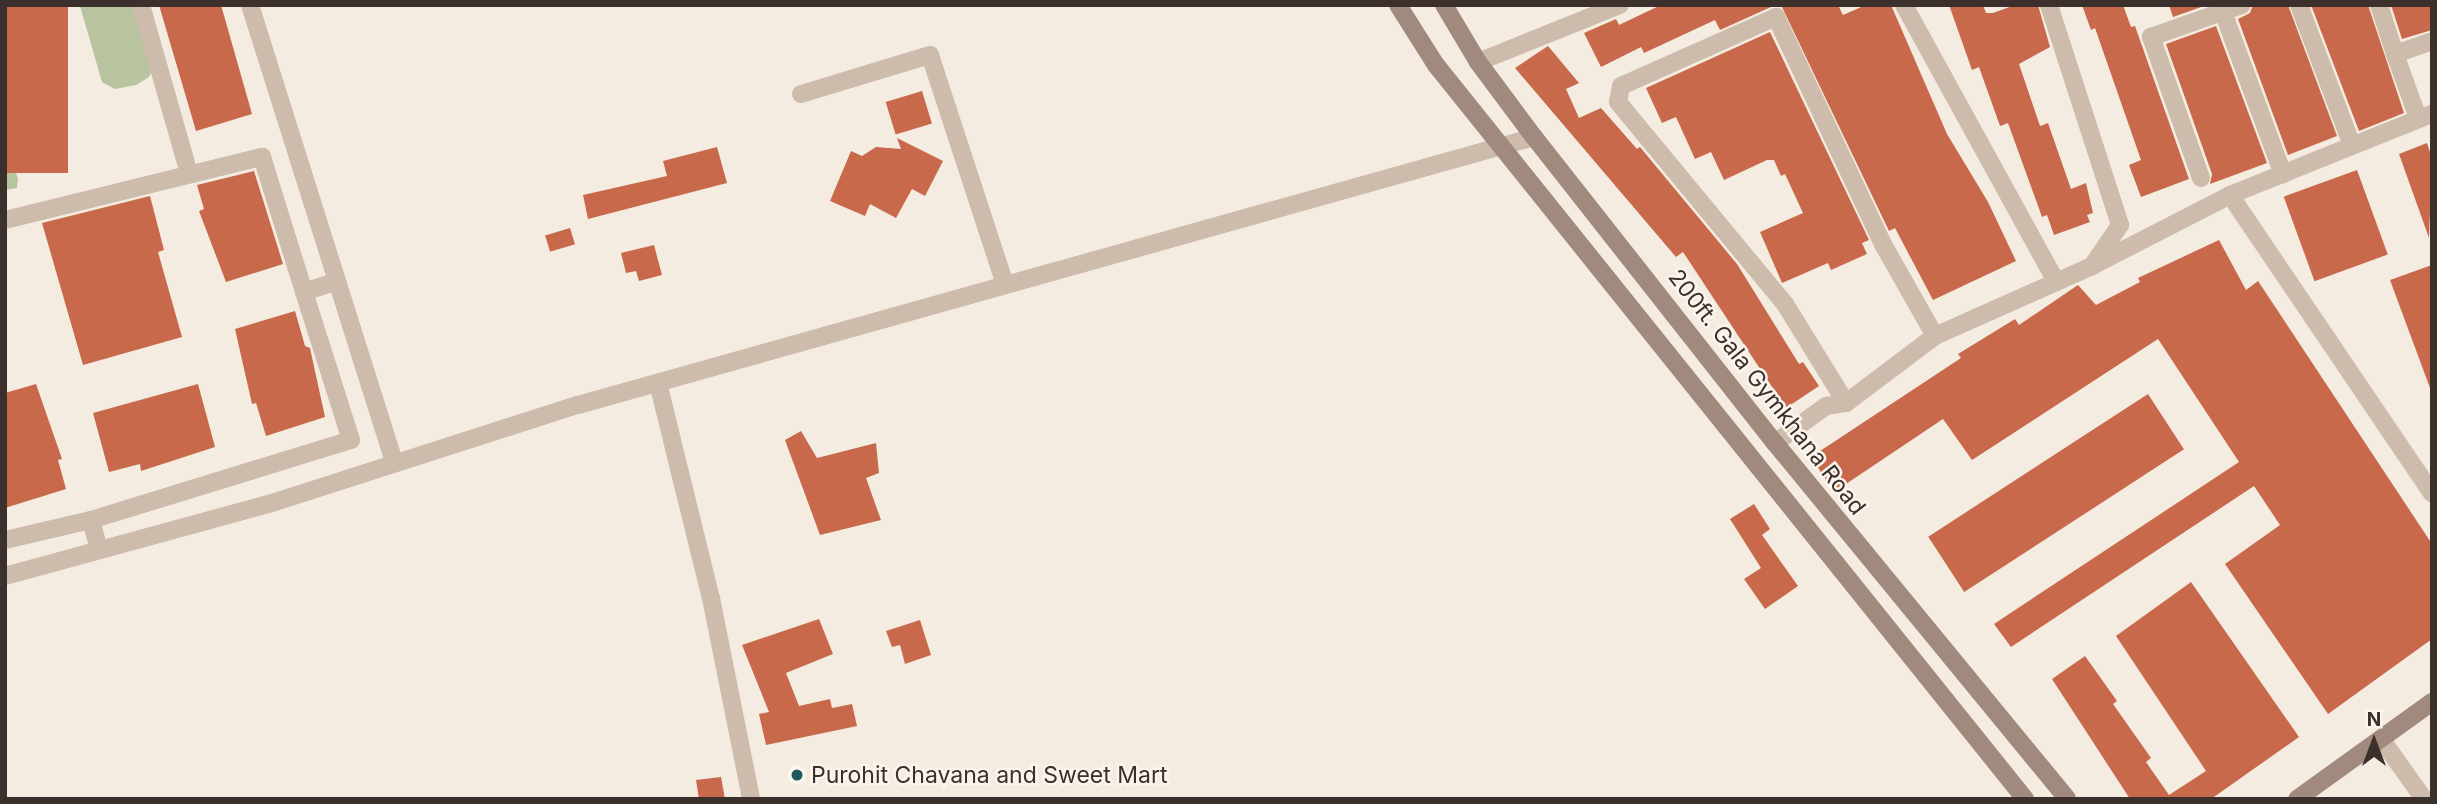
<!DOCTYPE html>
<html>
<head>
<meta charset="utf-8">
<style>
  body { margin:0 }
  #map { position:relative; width:2437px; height:804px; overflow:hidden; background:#f4ebe1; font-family:Inter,sans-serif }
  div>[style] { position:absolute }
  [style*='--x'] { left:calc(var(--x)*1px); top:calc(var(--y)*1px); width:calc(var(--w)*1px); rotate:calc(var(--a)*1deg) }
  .green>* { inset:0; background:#b8c4a0 }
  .building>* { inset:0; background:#c8694b; transform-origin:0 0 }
  .street>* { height:18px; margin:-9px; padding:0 9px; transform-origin:9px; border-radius:9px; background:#cdbbac }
  .secondary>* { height:18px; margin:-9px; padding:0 9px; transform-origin:9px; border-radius:9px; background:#a18a7d }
  .dots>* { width:19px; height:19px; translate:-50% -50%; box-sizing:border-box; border:4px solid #fbf5ee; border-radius:50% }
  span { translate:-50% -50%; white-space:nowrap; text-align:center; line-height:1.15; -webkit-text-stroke:5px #fbf5ee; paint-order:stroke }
  .street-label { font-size:23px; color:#3b302b }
  .poi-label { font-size:23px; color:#3b302b }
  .left { translate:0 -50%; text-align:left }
  .frame { position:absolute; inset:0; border:7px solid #3b302b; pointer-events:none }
  .north { position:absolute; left:2339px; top:706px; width:70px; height:70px; -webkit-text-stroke:5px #fbf5ee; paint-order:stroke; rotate:0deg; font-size:19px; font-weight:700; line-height:28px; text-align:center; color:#3b302b }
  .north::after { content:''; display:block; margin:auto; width:24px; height:32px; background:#3b302b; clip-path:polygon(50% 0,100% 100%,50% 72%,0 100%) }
</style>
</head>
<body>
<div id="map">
  <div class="green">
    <i style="clip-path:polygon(134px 5px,153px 68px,149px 77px,136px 85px,115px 89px,102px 82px,80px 6px)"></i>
    <i style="clip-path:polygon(5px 135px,18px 179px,17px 188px,5px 190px)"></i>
  </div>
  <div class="building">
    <i style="left:6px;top:5px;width:62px;height:168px"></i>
    <i style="clip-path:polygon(159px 5px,221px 5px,252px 114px,196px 131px)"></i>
    <i style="clip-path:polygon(1661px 5px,1838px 5px,1843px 15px,1866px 5px,1891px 5px,1947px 134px,1988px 202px,2016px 261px,1933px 300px,1895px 228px,1889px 231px,1782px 7px,1771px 7px,1720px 30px,1715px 20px,1644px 53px,1641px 47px,1601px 67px,1584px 33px,1616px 19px,1619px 25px)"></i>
    <i style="clip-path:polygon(1949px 5px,1983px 5px,1986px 13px,1993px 13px,2015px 5px,2038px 5px,2050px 47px,2019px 64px,2040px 126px,2048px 123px,2071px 189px,2086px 183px,2093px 213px,2087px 215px,2090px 222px,2054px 235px,2047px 215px,2042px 217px,2008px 123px,2000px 126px,1979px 67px,1972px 70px)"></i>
    <i style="clip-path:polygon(2082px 5px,2123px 5px,2131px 27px,2135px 26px,2189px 179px,2141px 197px,2129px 165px,2141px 160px,2095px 28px,2091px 30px)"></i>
    <i style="clip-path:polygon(2169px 5px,2207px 5px,2173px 17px)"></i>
    <i style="clip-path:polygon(2253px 5px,2288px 5px,2337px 136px,2288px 155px,2238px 19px,2250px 13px)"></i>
    <i style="clip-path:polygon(2311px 5px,2368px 5px,2404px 113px,2359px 131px)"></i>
    <i style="clip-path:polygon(2391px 5px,2432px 5px,2432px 30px,2402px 39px)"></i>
    <i style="clip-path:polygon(2216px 26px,2267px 163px,2210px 184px,2212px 174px,2166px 44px)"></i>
    <i style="clip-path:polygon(1770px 32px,1869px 240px,1862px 243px,1867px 254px,1831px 270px,1828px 263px,1782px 283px,1760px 232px,1803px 213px,1785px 174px,1781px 176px,1774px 160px,1767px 160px,1724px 180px,1711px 152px,1695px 159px,1676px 117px,1662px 123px,1646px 88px)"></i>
    <i style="clip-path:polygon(1548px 46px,1579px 83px,1566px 89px,1579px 118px,1601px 108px,1637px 149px,1640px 147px,1737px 264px,1799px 364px,1803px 362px,1819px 386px,1786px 408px,1683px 252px,1676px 257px,1515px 68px)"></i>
    <i style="left:922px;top:91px;width:34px;height:38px;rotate:73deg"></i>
    <i style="clip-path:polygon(897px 138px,943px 161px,925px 196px,912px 189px,896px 218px,870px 204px,865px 216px,830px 201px,851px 151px,862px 156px,876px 147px,901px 149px)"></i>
    <i style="clip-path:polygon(2427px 143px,2432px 158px,2429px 238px,2399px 154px)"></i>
    <i style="clip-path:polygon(717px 147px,727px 183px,588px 219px,583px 195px,667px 176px,663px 161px)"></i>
    <i style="left:2357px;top:170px;width:90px;height:78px;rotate:70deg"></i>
    <i style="clip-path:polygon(254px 171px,283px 264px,226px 282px,199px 211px,204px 209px,197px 185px)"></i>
    <i style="clip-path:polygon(150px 196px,164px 250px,158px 252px,182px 337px,83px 365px,42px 223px)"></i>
    <i style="left:570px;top:228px;width:17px;height:26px;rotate:73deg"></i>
    <i style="clip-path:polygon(2219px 240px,2246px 290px,2258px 281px,2432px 544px,2432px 639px,2328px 714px,2225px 564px,2280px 525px,2254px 486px,2011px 647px,1994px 624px,2239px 462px,2158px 339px,1972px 460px,1943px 419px,1834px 492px,1811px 457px,1961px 358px,1958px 354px,2015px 319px,2019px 325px,2078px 285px,2096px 305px,2140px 282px,2138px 278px)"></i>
    <i style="clip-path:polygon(654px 245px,662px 275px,639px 281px,636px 271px,626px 273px,621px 253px)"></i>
    <i style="clip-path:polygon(2432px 265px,2432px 388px,2430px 388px,2390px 280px)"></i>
    <i style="clip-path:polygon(295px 311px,305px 346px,310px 348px,325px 417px,266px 436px,256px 403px,252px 404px,235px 329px)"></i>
    <i style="clip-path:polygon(36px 384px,62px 459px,58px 460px,66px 489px,5px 508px,5px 393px)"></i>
    <i style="clip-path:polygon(198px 384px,215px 447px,141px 471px,140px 464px,109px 472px,93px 413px)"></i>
    <i style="left:2148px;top:394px;width:66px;height:262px;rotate:57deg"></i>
    <i style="clip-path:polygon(801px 431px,817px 458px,876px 443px,879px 473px,866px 478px,881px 520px,820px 535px,785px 440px)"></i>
    <i style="clip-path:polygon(1754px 504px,1770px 529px,1762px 535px,1798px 586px,1765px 609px,1744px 579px,1761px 568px,1730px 519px)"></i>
    <i style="clip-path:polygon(2191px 582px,2299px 737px,2211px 799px,2130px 799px,2052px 679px,2085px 656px,2117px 701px,2113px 704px,2151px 758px,2146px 762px,2169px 795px,2206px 771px,2116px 636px)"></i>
    <i style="clip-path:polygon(819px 619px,833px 654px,786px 673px,799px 706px,830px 699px,832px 708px,852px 704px,857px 726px,766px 745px,759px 714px,769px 712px,742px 645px)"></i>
    <i style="clip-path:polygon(920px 620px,931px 655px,905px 664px,900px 645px,892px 647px,886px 631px)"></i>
    <i style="clip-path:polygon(721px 777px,725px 799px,699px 799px,696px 780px)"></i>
  </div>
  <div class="street">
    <i style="--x:141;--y:5;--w:164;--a:74.1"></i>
    <i style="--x:250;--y:5;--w:480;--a:72.5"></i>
    <i style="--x:1904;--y:5;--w:316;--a:61.2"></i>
    <i style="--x:2049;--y:5;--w:231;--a:72.1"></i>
    <i style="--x:2120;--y:225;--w:50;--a:124.3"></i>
    <i style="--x:2299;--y:5;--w:150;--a:69.3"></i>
    <i style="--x:2379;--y:5;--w:52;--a:71.9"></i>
    <i style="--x:2223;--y:12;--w:173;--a:69.7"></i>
    <i style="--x:1478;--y:62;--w:153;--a:-21.9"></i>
    <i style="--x:801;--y:94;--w:135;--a:-16.8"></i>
    <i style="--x:930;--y:55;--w:241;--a:71.9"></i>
    <i style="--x:2418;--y:118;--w:68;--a:-109.8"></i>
    <i style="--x:2395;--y:54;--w:39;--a:-19"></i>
    <i style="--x:2201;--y:178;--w:150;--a:-109.5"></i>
    <i style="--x:2151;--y:37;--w:96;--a:-19.4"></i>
    <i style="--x:2230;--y:195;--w:360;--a:55.9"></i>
    <i style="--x:5;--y:220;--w:265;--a:-13.8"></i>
    <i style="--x:262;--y:157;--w:141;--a:72.7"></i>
    <i style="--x:304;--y:292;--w:35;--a:-18"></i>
    <i style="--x:658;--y:383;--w:221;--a:76.2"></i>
    <i style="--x:711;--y:598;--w:205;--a:78.7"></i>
    <i style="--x:1846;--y:403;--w:116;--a:-121.6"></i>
    <i style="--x:1785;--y:304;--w:262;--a:-129.6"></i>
    <i style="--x:1618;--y:102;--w:16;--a:-79"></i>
    <i style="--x:1621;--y:86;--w:170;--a:-24"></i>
    <i style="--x:1776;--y:17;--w:253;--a:64.8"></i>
    <i style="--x:1884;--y:246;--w:103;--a:60.5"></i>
    <i style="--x:1775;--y:443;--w:63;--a:-36"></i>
    <i style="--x:1826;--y:406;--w:20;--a:-9"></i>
    <i style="--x:1846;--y:403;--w:111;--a:-37"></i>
    <i style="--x:1935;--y:336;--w:172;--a:-24"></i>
    <i style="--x:2092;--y:266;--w:155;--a:-27.2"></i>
    <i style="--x:2230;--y:195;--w:218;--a:-21.9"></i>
    <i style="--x:91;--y:520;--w:272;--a:-17.1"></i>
    <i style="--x:351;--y:440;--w:155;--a:-107.6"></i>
    <i style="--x:5;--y:540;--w:88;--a:-13.1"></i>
    <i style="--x:91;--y:520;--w:31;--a:75"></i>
    <i style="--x:5;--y:576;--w:280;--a:-15.3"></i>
    <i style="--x:275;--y:502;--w:318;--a:-17.8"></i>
    <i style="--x:578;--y:405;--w:993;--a:-15.66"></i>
    <i style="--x:2382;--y:740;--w:72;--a:54.6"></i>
  </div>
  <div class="secondary">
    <i style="--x:1398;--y:5;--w:71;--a:57.7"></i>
    <i style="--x:1436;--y:65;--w:941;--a:51.25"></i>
    <i style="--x:1444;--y:5;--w:66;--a:59.2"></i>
    <i style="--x:1478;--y:62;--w:94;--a:53.3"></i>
    <i style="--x:1534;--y:137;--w:390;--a:51.8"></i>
    <i style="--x:1775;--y:443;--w:460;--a:50.6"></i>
    <i style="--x:2297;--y:799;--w:166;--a:-35.7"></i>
  </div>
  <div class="dots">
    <i style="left:797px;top:775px;background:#1f5a5e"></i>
  </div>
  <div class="street-label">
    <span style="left:1767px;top:392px;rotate:52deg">200ft. Gala Gymkhana Road</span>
  </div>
  <div class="poi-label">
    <span class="left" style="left:811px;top:775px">Purohit Chavana and Sweet Mart</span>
  </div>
  <div class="frame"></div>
  <div class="north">N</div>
</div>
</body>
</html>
